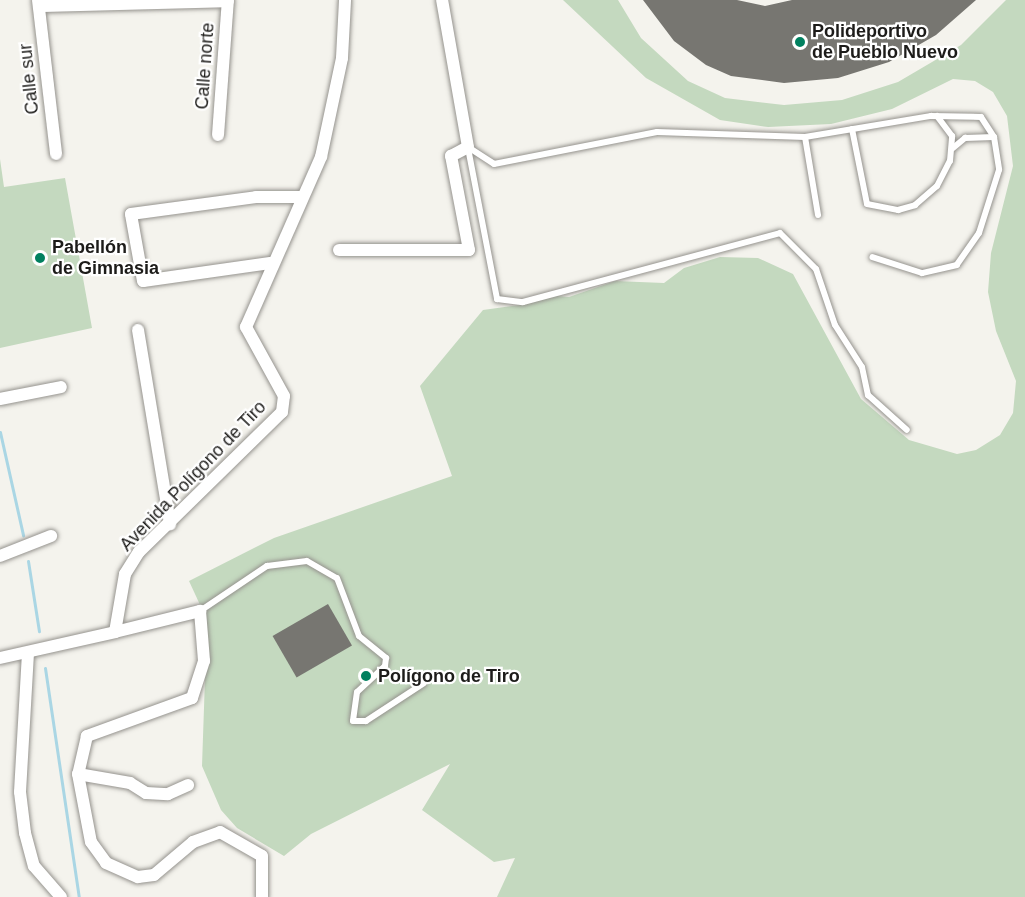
<!DOCTYPE html>
<html>
<head>
<meta charset="utf-8">
<style>
  body { margin:0 }
  #map { position:relative; width:1025px; height:897px; overflow:hidden; background:#f4f3ed; font-family:Helvetica,sans-serif }
  div>[style] { position:absolute }
  [style*='--x'] { left:calc(var(--x)*1px); top:calc(var(--y)*1px); width:calc(var(--w)*1px); rotate:calc(var(--a)*1deg) }
  .green>* { inset:0; background:#c4d9bf }
  .stream>* { height:3px; margin:-1.5px; padding:0 1.5px; transform-origin:1.5px; border-radius:1.5px; background:#aad6e4 }
  .building>* { inset:0; background:#777671; transform-origin:0 0 }
  .roads { filter:drop-shadow(0 0 2px #95938e) drop-shadow(0 0 2px #95938e) }
  .service>* { height:6px; margin:-3px; padding:0 3px; transform-origin:3px; border-radius:3px; background:#fff }
  .minor>* { height:12px; margin:-6px; padding:0 6px; transform-origin:6px; border-radius:6px; background:#fff }
  .dots>* { width:16px; height:16px; translate:-50% -50%; box-sizing:border-box; border:3px solid #fff; border-radius:50% }
  span { translate:-50% -50%; white-space:nowrap; text-align:center; line-height:1.15; -webkit-text-stroke:4.5px #fff; paint-order:stroke }
  .poi-label { font-size:18px; color:#1d1c1a; font-weight:700 }
  .left { translate:0 -50%; text-align:left }
  .street-label { font-size:18px; color:#1d1c1a }
</style>
</head>
<body>
<div id="map">
  <div class="green">
    <i style="clip-path:polygon(563px 0,618px 0,641px 38px,688px 81px,725px 98px,784px 105px,842px 100px,898px 82px,961px 45px,1006px 0,1025px 0,1025px 897px,497px 897px,515px 858px,494px 862px,422px 810px,450px 764px,311px 834px,284px 856px,237px 828px,221px 810px,202px 766px,207px 620px,189px 581px,274px 538px,452px 476px,420px 386px,483px 310px,520px 305px,545px 295px,569px 297px,615px 281px,664px 283px,684px 268px,720px 257px,758px 258px,793px 274px,861px 399px,909px 440px,957px 454px,976px 450px,1000px 435px,1013px 413px,1016px 381px,996px 331px,988px 292px,991px 253px,1013px 166px,1007px 116px,993px 92px,975px 81px,953px 79px,892px 109px,831px 124px,768px 127px,720px 120px,646px 78px)"></i>
    <i style="clip-path:polygon(0 159px,4px 187px,65px 178px,92px 328px,0 348px)"></i>
  </div>
  <div class="stream">
    <i style="--x:0;--y:432;--w:106;--a:77.4"></i>
    <i style="--x:28;--y:561;--w:71;--a:81.1"></i>
    <i style="--x:45;--y:668;--w:232;--a:81.6"></i>
  </div>
  <div class="building">
    <i style="clip-path:polygon(643px 0,737px 0,765px 6px,792px 0,976px 0,936px 35px,889px 62px,838px 78px,784px 83px,731px 76px,706px 65px,674px 41px)"></i>
    <i style="left:328px;top:604px;width:48px;height:64px;rotate:60deg"></i>
  </div>
  <div class="roads">
    <div class="service">
      <i style="--x:852;--y:129;--w:76;--a:78.7"></i>
      <i style="--x:867;--y:204;--w:32;--a:11"></i>
      <i style="--x:898;--y:210;--w:18;--a:-16"></i>
      <i style="--x:915;--y:205;--w:29;--a:-41"></i>
      <i style="--x:937;--y:186;--w:28;--a:-63"></i>
      <i style="--x:950;--y:161;--w:25;--a:-85"></i>
      <i style="--x:952;--y:136;--w:25;--a:-127"></i>
      <i style="--x:805;--y:137;--w:79;--a:80.5"></i>
      <i style="--x:468;--y:147;--w:31;--a:33"></i>
      <i style="--x:494;--y:164;--w:166;--a:-11.1"></i>
      <i style="--x:657;--y:132;--w:148;--a:1.9"></i>
      <i style="--x:805;--y:137;--w:128;--a:-9.5"></i>
      <i style="--x:931;--y:116;--w:50;--a:1.1"></i>
      <i style="--x:981;--y:117;--w:24;--a:57"></i>
      <i style="--x:994;--y:137;--w:33;--a:81"></i>
      <i style="--x:999;--y:170;--w:66;--a:107.6"></i>
      <i style="--x:979;--y:233;--w:39;--a:125"></i>
      <i style="--x:957;--y:265;--w:36;--a:167"></i>
      <i style="--x:922;--y:273;--w:52;--a:-162.3"></i>
      <i style="--x:468;--y:148;--w:154;--a:79.1"></i>
      <i style="--x:497;--y:299;--w:26;--a:7"></i>
      <i style="--x:523;--y:302;--w:266;--a:-15"></i>
      <i style="--x:780;--y:233;--w:51;--a:45"></i>
      <i style="--x:816;--y:269;--w:59;--a:71.3"></i>
      <i style="--x:835;--y:325;--w:50;--a:57.3"></i>
      <i style="--x:862;--y:367;--w:29;--a:78"></i>
      <i style="--x:868;--y:395;--w:52;--a:41.9"></i>
      <i style="--x:953;--y:148;--w:16;--a:-40"></i>
      <i style="--x:965;--y:138;--w:29;--a:-2"></i>
      <i style="--x:200;--y:611;--w:81;--a:-33.9"></i>
      <i style="--x:267;--y:566;--w:40;--a:-7.1"></i>
      <i style="--x:307;--y:561;--w:34;--a:30"></i>
      <i style="--x:337;--y:578;--w:62;--a:69.2"></i>
      <i style="--x:359;--y:636;--w:35;--a:39"></i>
      <i style="--x:386;--y:658;--w:8;--a:97"></i>
      <i style="--x:385;--y:666;--w:38;--a:137"></i>
      <i style="--x:357;--y:692;--w:29;--a:98"></i>
      <i style="--x:353;--y:721;--w:13;--a:0"></i>
      <i style="--x:366;--y:721;--w:69;--a:-33.2"></i>
    </div>
    <div class="minor">
      <i style="--x:38;--y:0;--w:155;--a:83.3"></i>
      <i style="--x:39;--y:6;--w:189;--a:-1.5"></i>
      <i style="--x:218;--y:135;--w:135;--a:-85.8"></i>
      <i style="--x:339;--y:250;--w:130;--a:0"></i>
      <i style="--x:469;--y:250;--w:96;--a:-100.8"></i>
      <i style="--x:451;--y:156;--w:19;--a:-28"></i>
      <i style="--x:468;--y:147;--w:149;--a:-100"></i>
      <i style="--x:270;--y:263;--w:128;--a:171.9"></i>
      <i style="--x:143;--y:281;--w:68;--a:-100.2"></i>
      <i style="--x:131;--y:214;--w:126;--a:-7.7"></i>
      <i style="--x:256;--y:197;--w:46;--a:0"></i>
      <i style="--x:138;--y:330;--w:197;--a:80.6"></i>
      <i style="--x:0;--y:399;--w:62;--a:-11.1"></i>
      <i style="--x:0;--y:556;--w:55;--a:-21.4"></i>
      <i style="--x:115;--y:632;--w:88;--a:-13.9"></i>
      <i style="--x:200;--y:611;--w:50;--a:85.4"></i>
      <i style="--x:204;--y:661;--w:39;--a:108"></i>
      <i style="--x:192;--y:698;--w:112;--a:160.1"></i>
      <i style="--x:87;--y:736;--w:39;--a:103"></i>
      <i style="--x:78;--y:774;--w:69;--a:79.2"></i>
      <i style="--x:91;--y:842;--w:26;--a:54"></i>
      <i style="--x:106;--y:863;--w:35;--a:24"></i>
      <i style="--x:138;--y:877;--w:16;--a:-7"></i>
      <i style="--x:154;--y:875;--w:51;--a:-40.2"></i>
      <i style="--x:193;--y:842;--w:29;--a:-20"></i>
      <i style="--x:220;--y:832;--w:48;--a:29.7"></i>
      <i style="--x:262;--y:856;--w:41;--a:90"></i>
      <i style="--x:28;--y:653;--w:139;--a:93.3"></i>
      <i style="--x:20;--y:792;--w:41;--a:83"></i>
      <i style="--x:25;--y:833;--w:34;--a:75"></i>
      <i style="--x:34;--y:866;--w:41;--a:48.9"></i>
      <i style="--x:0;--y:658;--w:118;--a:-12.7"></i>
      <i style="--x:115;--y:632;--w:59;--a:-80.2"></i>
      <i style="--x:125;--y:574;--w:26;--a:-58"></i>
      <i style="--x:139;--y:552;--w:200;--a:-44.4"></i>
      <i style="--x:282;--y:412;--w:16;--a:-83"></i>
      <i style="--x:284;--y:396;--w:79;--a:-118.8"></i>
      <i style="--x:246;--y:327;--w:186;--a:-66.2"></i>
      <i style="--x:321;--y:157;--w:101;--a:-78"></i>
      <i style="--x:342;--y:58;--w:58;--a:-87"></i>
      <i style="--x:78;--y:774;--w:53;--a:9.8"></i>
      <i style="--x:130;--y:783;--w:19;--a:32"></i>
      <i style="--x:146;--y:793;--w:22;--a:3"></i>
      <i style="--x:168;--y:794;--w:22;--a:-24"></i>
    </div>
  </div>
  <div class="dots">
    <i style="left:800px;top:42px;background:#01805f"></i>
    <i style="left:40px;top:258px;background:#01805f"></i>
    <i style="left:366px;top:676px;background:#01805f"></i>
  </div>
  <div class="poi-label">
    <span class="left" style="left:812px;top:42px">Polideportivo<br>de Pueblo Nuevo</span>
    <span class="left" style="left:52px;top:258px">Pabellón<br>de Gimnasia</span>
    <span class="left" style="left:378px;top:676px">Polígono de Tiro</span>
  </div>
  <div class="street-label">
    <span style="left:205px;top:66px;rotate:-86deg">Calle norte</span>
    <span style="left:29px;top:79px;rotate:-96deg">Calle sur</span>
    <span style="left:193px;top:476px;rotate:-46deg">Avenida Polígono de Tiro</span>
  </div>
</div>
</body>
</html>
